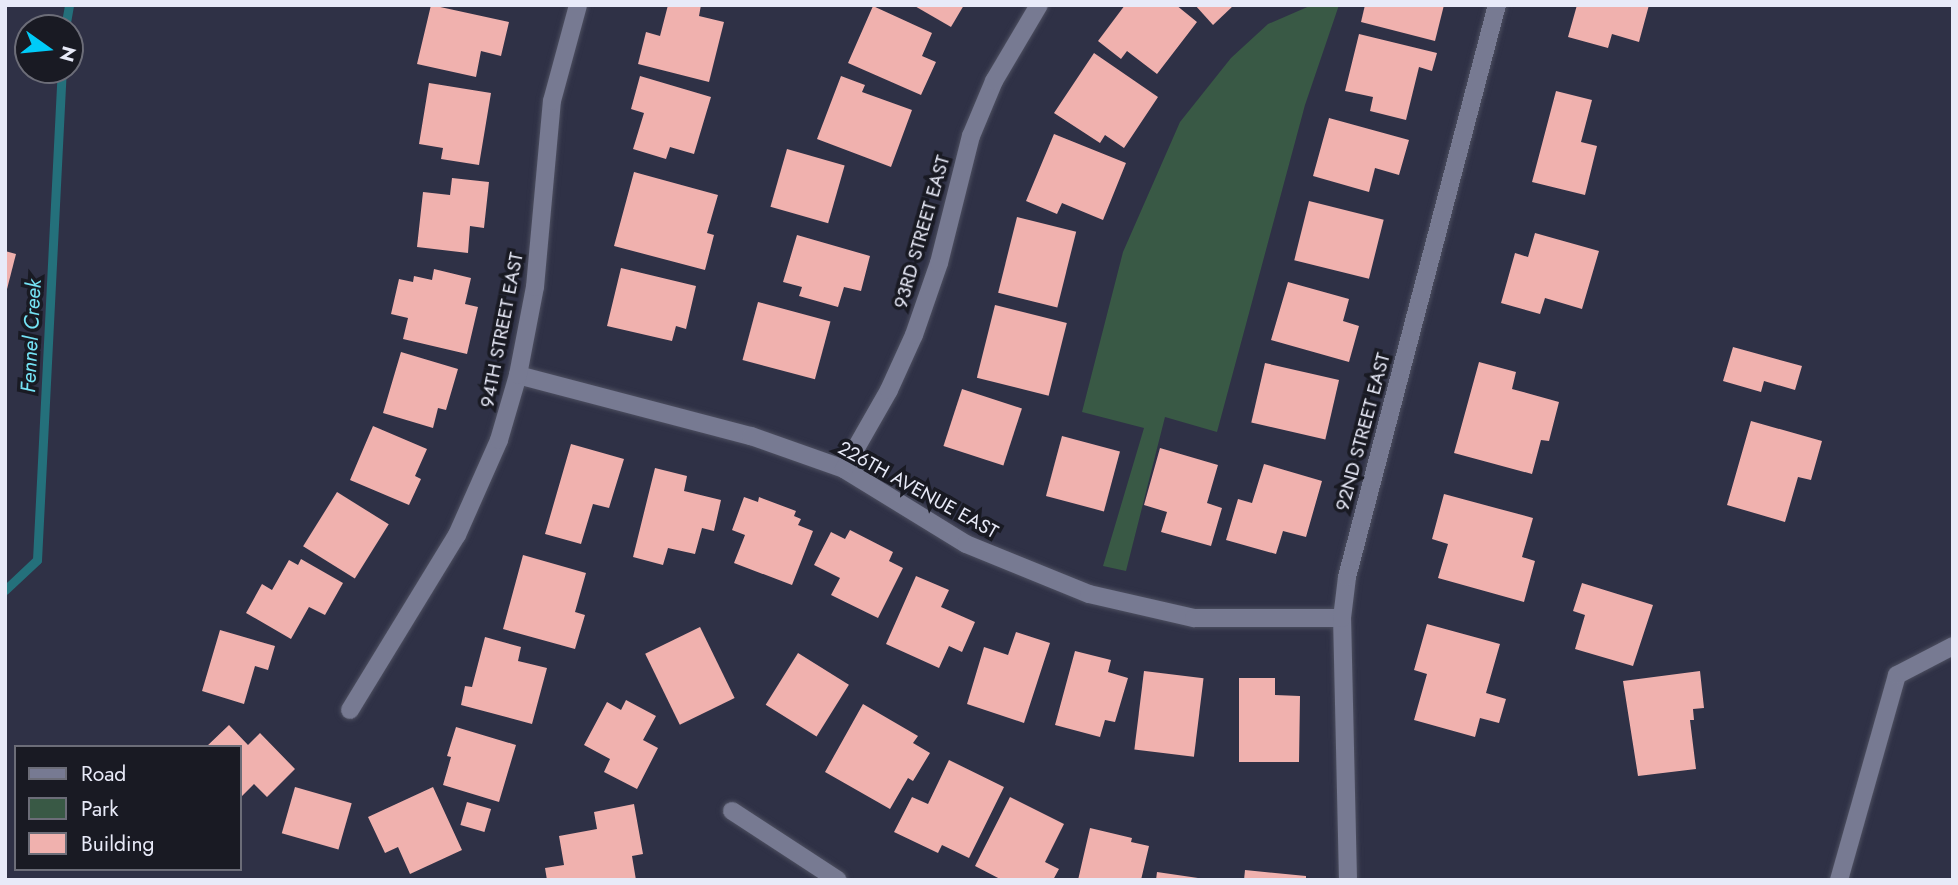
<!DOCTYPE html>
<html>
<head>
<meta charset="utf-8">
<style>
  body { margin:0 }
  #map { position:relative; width:1958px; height:885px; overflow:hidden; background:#2f3146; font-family:Jost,sans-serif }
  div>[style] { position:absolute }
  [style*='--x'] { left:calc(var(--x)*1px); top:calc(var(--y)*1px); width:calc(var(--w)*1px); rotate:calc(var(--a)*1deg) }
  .green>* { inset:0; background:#395945 }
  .stream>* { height:9px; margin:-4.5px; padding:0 4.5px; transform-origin:4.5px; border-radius:4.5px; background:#24707b }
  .building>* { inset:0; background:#f0b1ae; transform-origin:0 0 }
  .roads { filter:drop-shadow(0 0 2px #4d4f60) drop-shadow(0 0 2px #4d4f60) }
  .minor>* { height:18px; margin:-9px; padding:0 9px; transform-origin:9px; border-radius:9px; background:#777a92 }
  span { translate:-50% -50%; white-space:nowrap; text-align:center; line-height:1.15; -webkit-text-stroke:7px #191a23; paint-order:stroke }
  .street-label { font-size:19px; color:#e8eaf8 }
  .water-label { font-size:21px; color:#75e3f5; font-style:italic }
  .frame { position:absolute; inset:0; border:7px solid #e8eaf8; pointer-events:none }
  .legend { position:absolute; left:14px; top:745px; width:228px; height:126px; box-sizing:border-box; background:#191a23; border:2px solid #6c6d78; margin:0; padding:9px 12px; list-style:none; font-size:21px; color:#e8eaf8 }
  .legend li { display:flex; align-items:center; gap:14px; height:35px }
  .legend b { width:35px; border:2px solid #6c6d78 }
  .north { position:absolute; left:14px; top:14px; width:70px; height:70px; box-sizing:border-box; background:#191a23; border:2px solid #6c6d78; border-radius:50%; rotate:105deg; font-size:19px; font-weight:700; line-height:28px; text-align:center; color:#e8eaf8 }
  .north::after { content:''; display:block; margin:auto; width:24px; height:32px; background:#00cbf8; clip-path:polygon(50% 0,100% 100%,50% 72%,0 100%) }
</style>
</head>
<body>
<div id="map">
  <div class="green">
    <i style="clip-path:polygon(1312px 5px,1339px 5px,1305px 105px,1217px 432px,1165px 417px,1126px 571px,1103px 566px,1144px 428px,1082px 412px,1123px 252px,1180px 122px,1231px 58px,1268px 24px)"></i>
  </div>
  <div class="stream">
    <i style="--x:65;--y:28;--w:23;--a:-80"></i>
    <i style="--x:5;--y:590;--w:44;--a:-43.2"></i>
    <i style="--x:37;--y:560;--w:491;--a:-87.1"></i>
  </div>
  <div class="building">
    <i style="clip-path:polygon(431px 5px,509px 22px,501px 56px,481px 51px,476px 77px,417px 64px)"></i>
    <i style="clip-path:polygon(668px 5px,701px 5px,699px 16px,724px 22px,709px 82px,638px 64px,646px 32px,660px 36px)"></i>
    <i style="clip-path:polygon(913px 5px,964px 5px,951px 27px)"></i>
    <i style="clip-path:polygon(1125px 5px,1176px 5px,1197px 22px,1157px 74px,1127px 51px,1121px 59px,1098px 41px)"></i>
    <i style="clip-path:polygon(1195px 5px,1234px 5px,1213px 25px)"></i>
    <i style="clip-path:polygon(1365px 5px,1444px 5px,1435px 41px,1361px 22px)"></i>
    <i style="clip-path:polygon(1577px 5px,1649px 5px,1639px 42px,1612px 34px,1608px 48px,1568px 37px)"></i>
    <i style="clip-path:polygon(873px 6px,932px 33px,922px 56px,936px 62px,921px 95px,848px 63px)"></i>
    <i style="clip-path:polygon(1359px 34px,1437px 53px,1432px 71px,1419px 67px,1406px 120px,1370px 111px,1373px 97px,1345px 91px)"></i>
    <i style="clip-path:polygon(1094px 53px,1158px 97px,1124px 148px,1105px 135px,1100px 143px,1054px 113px)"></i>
    <i style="clip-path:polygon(640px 76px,711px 97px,694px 154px,670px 147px,666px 159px,633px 149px,644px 113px,631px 109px)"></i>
    <i style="clip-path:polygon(841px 76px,865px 85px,862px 92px,912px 110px,891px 167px,817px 139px)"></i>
    <i style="clip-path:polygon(429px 83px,491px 93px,479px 165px,441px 159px,443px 148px,419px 144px)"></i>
    <i style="clip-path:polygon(1556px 91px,1592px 100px,1581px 142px,1597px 146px,1585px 195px,1532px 182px)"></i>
    <i style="clip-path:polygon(1329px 118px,1409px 140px,1399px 175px,1375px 168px,1369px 192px,1313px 176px)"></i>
    <i style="clip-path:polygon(1054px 134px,1126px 163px,1103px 220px,1062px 203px,1057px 214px,1026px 201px)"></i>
    <i style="left:787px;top:149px;width:60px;height:60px;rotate:16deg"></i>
    <i style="clip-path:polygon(634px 172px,718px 195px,707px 233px,714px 235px,705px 270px,614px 246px)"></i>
    <i style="clip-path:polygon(452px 178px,489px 182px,484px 228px,470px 226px,468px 253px,417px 247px,423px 192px,450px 195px)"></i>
    <i style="left:1309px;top:201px;width:77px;height:61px;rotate:14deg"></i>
    <i style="left:1017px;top:217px;width:61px;height:78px;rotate:14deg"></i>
    <i style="clip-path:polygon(1535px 233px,1599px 251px,1582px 309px,1545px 298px,1540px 314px,1501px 303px,1515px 253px,1528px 257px)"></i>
    <i style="clip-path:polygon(797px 235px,870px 256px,861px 291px,844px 287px,838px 307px,799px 296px,802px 287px,783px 282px)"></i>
    <i style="clip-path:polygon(5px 251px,16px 254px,6px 293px,5px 293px)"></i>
    <i style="clip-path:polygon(621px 268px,696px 286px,686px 329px,676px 326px,672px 341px,607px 326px)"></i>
    <i style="clip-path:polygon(434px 269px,471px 278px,465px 304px,478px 307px,467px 354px,403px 339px,408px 318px,391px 314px,399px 279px,413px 282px,414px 276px,432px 280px)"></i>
    <i style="clip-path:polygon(1288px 282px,1349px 299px,1343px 321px,1359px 326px,1349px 362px,1271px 340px)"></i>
    <i style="left:758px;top:302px;width:75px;height:60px;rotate:15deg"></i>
    <i style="left:995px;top:305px;width:74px;height:75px;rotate:14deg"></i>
    <i style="clip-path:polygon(1733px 347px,1802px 366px,1795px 390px,1764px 381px,1761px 392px,1723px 381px)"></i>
    <i style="clip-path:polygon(401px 352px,458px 369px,446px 410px,438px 408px,433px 428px,383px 413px)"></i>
    <i style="clip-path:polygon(1479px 362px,1516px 372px,1512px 389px,1559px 402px,1549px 441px,1541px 440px,1532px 474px,1454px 453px)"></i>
    <i style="left:1265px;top:363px;width:76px;height:61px;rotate:13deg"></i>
    <i style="left:962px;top:389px;width:63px;height:60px;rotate:18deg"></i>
    <i style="clip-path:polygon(1751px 421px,1822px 441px,1811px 480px,1798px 477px,1785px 522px,1727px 505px)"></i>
    <i style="clip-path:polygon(373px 426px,427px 449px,415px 476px,421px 479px,409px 505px,350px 480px)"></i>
    <i style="left:1062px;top:436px;width:60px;height:62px;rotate:15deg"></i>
    <i style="clip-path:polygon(571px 444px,624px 459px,609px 508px,593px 504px,581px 544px,545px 534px)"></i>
    <i style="clip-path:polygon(1160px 448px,1218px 465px,1207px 503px,1222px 508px,1211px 546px,1161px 532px,1167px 512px,1144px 505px)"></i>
    <i style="clip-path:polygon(1264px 464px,1322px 481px,1306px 537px,1283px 531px,1276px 554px,1226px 540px,1238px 499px,1252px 503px)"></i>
    <i style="clip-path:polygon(655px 468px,687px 476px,684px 491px,721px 500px,714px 531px,702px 528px,695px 554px,668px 548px,663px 565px,633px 557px)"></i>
    <i style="left:337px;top:492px;width:61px;height:64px;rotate:32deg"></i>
    <i style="clip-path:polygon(1444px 494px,1533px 518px,1522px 557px,1535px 561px,1524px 602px,1438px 578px,1448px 544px,1432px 539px)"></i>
    <i style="clip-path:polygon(744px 497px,758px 502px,759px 497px,796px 511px,794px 516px,801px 519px,798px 525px,813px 531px,792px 585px,734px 563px,745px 535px,732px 530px)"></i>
    <i style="clip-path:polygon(850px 530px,893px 552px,889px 561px,903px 568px,878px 618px,831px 595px,840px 578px,814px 565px,831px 532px,845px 539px)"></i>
    <i style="clip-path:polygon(523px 555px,586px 573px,575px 612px,585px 615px,575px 649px,503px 629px)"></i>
    <i style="clip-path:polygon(301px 559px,343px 583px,325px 615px,309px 607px,291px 639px,246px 613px,262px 584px,272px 590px,289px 560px,298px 565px)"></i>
    <i style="clip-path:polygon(916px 576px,949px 590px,941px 607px,975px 622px,962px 652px,949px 646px,939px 668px,886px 644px)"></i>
    <i style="clip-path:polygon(1582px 583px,1653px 605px,1633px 666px,1575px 649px,1585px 615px,1573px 611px)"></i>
    <i style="clip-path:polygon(1427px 624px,1500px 644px,1486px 693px,1506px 699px,1499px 723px,1480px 718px,1475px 737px,1414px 720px,1427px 674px,1414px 670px)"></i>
    <i style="left:700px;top:627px;width:79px;height:61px;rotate:64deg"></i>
    <i style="clip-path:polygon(220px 630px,275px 646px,268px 670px,255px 666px,244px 704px,202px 691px)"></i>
    <i style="clip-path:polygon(1016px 632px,1050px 643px,1024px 723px,967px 704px,984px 647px,1008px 655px)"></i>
    <i style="clip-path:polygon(485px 637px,521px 647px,518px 661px,547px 668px,532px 724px,461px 705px,465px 686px,472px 687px)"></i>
    <i style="clip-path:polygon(1075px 651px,1111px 660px,1108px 672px,1128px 678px,1115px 722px,1105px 720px,1100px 737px,1055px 725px)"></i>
    <i style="left:798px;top:653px;width:60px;height:61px;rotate:32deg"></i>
    <i style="left:1144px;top:671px;width:60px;height:79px;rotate:7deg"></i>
    <i style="clip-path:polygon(1700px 671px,1704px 708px,1693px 709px,1694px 720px,1690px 720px,1696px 769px,1638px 776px,1623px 681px)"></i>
    <i style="clip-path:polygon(1239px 678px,1275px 678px,1275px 695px,1300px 696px,1299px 762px,1239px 762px)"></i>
    <i style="clip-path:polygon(626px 700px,656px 716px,643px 740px,658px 748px,637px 789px,604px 772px,610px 759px,584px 745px,607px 702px,621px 710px)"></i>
    <i style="clip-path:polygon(863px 704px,918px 736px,913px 743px,930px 753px,913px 781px,908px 778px,890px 809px,825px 772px)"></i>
    <i style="clip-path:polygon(229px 725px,248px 745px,260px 733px,295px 769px,267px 797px,254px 784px,240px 798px,240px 747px,206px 747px)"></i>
    <i style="clip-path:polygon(456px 727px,516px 745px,499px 802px,443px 785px,451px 757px,447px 756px)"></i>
    <i style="clip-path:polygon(949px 760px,1004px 787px,969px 858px,942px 845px,938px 853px,894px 832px,912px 797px,928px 804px)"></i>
    <i style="left:295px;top:787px;width:59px;height:48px;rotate:16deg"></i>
    <i style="clip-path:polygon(433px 787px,462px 850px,410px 874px,398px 847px,385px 853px,368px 817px)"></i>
    <i style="clip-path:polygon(1010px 797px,1064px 824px,1045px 862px,1059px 869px,1053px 880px,1002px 880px,975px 866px)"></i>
    <i style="left:467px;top:802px;width:25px;height:24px;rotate:16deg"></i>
    <i style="clip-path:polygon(634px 804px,643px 854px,632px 856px,636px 880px,547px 880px,545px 868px,564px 865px,559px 836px,597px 829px,594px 812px)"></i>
    <i style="clip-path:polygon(1090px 828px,1132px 838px,1131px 842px,1149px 846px,1141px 880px,1078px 880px)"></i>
    <i style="clip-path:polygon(1245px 870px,1306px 876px,1306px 880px,1244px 880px)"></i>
    <i style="clip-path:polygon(1157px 872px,1198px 878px,1198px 880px,1156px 880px)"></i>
  </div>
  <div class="roads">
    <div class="minor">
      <i style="--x:518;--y:375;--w:241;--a:14.7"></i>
      <i style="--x:751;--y:436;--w:99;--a:19.5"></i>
      <i style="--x:844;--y:469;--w:143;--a:31.6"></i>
      <i style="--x:966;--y:544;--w:133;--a:22.1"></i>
      <i style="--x:1089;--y:594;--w:108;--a:12.9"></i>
      <i style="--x:1194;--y:618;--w:148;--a:0"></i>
      <i style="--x:844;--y:469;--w:91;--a:-60.3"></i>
      <i style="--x:889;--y:390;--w:60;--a:-65.6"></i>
      <i style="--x:914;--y:335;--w:76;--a:-70.9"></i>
      <i style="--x:939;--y:263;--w:131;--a:-75.9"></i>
      <i style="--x:971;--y:136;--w:60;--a:-67.3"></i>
      <i style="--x:994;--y:81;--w:88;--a:-59.4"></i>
      <i style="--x:350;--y:710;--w:205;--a:-58.6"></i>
      <i style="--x:457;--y:535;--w:104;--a:-66.1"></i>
      <i style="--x:499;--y:440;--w:68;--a:-73.7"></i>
      <i style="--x:518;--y:375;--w:90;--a:-79.1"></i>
      <i style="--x:535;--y:287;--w:187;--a:-84.8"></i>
      <i style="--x:552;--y:101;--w:99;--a:-74.8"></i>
      <i style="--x:732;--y:811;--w:126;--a:33.1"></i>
      <i style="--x:1348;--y:880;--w:262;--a:-91.3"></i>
      <i style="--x:1342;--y:618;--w:41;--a:-83"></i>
      <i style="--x:1347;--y:577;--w:591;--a:-75.31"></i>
      <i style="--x:1839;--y:880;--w:213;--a:-74.2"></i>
      <i style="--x:1897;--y:675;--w:63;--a:-27.4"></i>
    </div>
  </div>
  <div class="street-label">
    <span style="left:922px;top:232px;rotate:-74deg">93RD STREET EAST</span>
    <span style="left:502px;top:330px;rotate:-79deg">94TH STREET EAST</span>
    <span style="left:1363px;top:432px;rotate:-75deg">92ND STREET EAST</span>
    <span style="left:918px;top:490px;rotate:29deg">226TH AVENUE EAST</span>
  </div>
  <div class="water-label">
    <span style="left:31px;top:336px;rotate:-87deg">Fennel Creek</span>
  </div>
  <div class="frame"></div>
  <ul class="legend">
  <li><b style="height:9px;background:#777a92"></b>Road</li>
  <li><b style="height:19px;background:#395945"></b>Park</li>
  <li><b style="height:19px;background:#f0b1ae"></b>Building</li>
  </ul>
  <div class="north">N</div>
</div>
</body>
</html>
